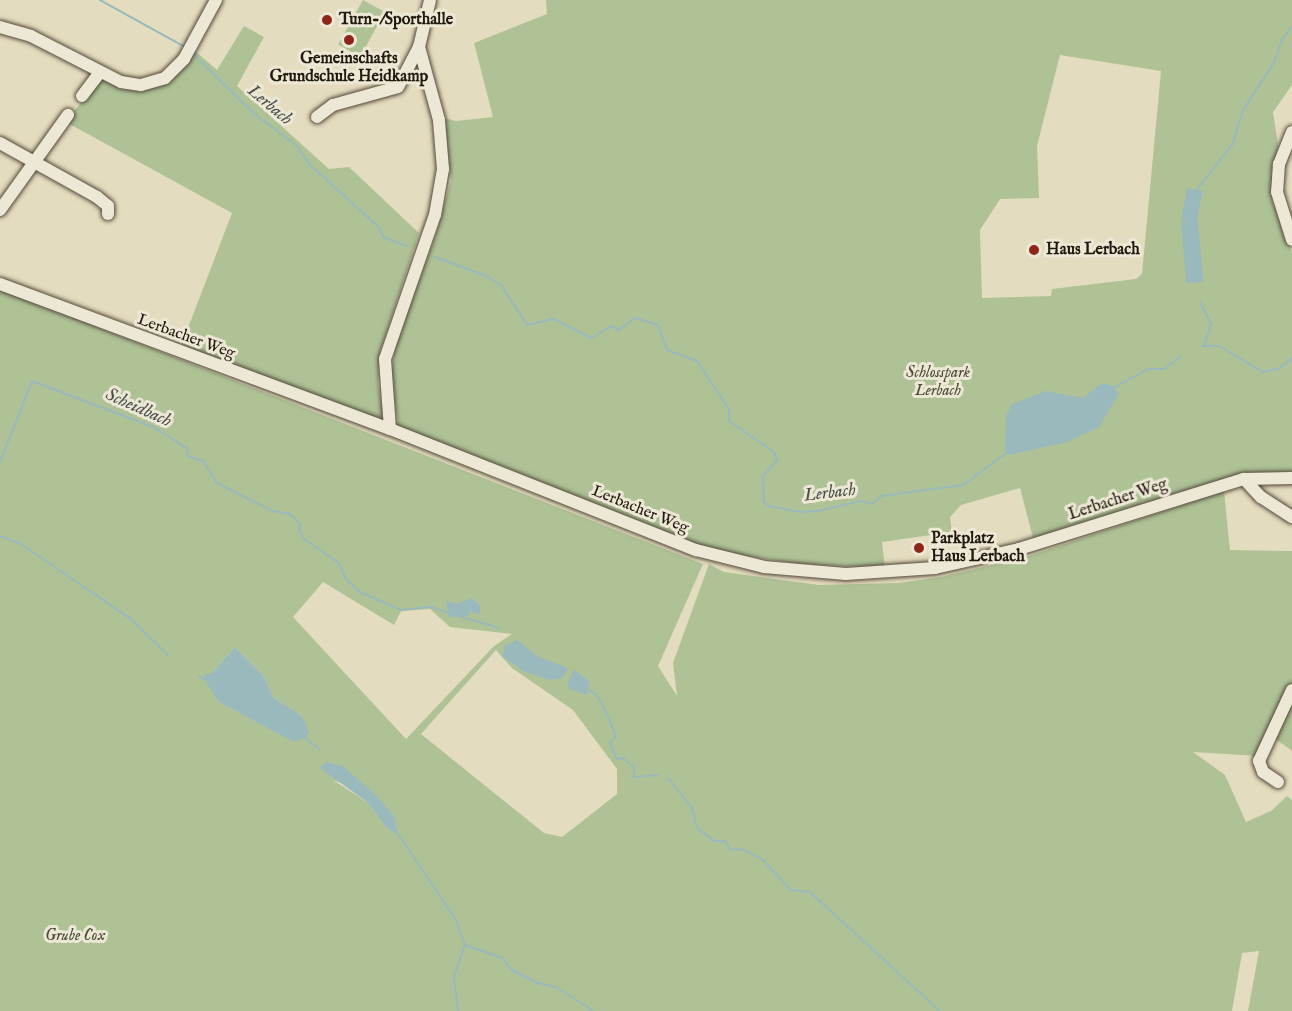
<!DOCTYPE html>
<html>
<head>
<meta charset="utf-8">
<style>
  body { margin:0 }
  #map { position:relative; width:1292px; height:1011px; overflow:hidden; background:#e4dcbe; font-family:"IM FELL English",serif }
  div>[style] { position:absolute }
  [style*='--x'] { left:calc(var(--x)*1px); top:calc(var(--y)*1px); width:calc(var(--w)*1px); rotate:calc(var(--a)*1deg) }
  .green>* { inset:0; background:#aec296; transform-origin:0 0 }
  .water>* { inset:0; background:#9ab9bc; transform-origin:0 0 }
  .stream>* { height:2px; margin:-1px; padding:0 1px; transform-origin:1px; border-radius:1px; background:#9ab9bc }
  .roads { filter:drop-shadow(0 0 2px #52493a) drop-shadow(0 0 2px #52493a) }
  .minor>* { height:12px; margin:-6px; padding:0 6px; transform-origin:6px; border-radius:6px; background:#ede8d5 }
  .dots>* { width:16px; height:16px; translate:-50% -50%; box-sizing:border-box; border:3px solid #ede8d5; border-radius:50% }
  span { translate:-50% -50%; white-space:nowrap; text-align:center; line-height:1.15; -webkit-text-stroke:6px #ede8d5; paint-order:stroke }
  .poi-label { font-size:16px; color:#21180e; font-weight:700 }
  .left { translate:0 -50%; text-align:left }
  .street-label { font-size:16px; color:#21180e }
  .park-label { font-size:16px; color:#4b4b37; font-style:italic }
  .water-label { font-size:18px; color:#4b504b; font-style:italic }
</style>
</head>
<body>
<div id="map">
  <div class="green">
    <i style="left:363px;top:0;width:25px;height:51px;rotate:29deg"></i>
    <i style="clip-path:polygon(evenodd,546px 0,1292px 0,1292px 85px,1273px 112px,1278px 145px,1272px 201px,1292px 252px,1292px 471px,1216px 481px,1033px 538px,1020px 488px,961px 505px,950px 517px,952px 532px,882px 542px,885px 568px,800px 564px,715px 551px,399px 426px,391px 380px,396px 341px,435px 238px,451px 181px,444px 118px,456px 121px,493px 117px,474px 43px,547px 14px,546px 0,1060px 55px,1161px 71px,1142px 274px,1136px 279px,1052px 289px,1051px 296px,982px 298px,980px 230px,1000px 199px,1039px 198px,1037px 146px,1060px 55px)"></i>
    <i style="clip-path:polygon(244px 26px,264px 37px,237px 86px,329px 169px,349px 167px,419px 233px,380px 352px,378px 384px,383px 413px,379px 420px,181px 346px,232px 213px,66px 122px,100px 78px,131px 89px,170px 83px,195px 51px,217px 70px)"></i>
    <i style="clip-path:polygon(evenodd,0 289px,703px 564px,658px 666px,677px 696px,673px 663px,709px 564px,724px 572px,819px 585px,899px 583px,941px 577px,1026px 557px,1224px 491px,1230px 550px,1292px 551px,1292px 685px,1259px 756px,1193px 752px,1225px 775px,1246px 822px,1271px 811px,1287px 796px,1292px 800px,1292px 1011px,1248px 1011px,1259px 951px,1242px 953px,1232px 1011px,0 1011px,0 289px,323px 582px,394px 625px,401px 611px,430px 609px,450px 627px,512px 634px,493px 647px,406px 739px,293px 617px,323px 582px,0 289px,235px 647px,263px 675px,274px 698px,302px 716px,294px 741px,219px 702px,205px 674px,211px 674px,235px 647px,0 289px,496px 650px,512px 668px,573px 710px,617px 769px,617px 794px,562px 837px,544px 833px,421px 734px,496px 650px,0 289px,333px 780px,376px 795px,399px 835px,385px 826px,367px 802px,333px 780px)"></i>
    <i style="clip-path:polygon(1292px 697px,1292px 751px,1273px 737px)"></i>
  </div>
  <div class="water">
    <i style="left:1187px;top:188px;width:16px;height:33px;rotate:11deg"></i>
    <i style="left:1198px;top:221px;width:61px;height:17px;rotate:85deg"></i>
    <i style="clip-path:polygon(1102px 383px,1113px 386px,1119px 394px,1099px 427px,1067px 442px,1009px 455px,1005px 449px,1006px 416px,1012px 404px,1046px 391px,1083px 398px)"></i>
    <i style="clip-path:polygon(472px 598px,481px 606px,479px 615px,470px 611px,468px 616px,449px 617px,446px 601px,456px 604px)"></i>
    <i style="clip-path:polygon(517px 640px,539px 657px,568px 668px,563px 678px,549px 680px,523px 671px,502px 656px,505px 646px)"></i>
    <i style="clip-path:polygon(235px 647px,263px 675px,274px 698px,302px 716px,309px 732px,305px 738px,294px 742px,219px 702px,204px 679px,205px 674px,211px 674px)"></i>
    <i style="clip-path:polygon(574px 669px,590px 682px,586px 695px,570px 689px,567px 684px)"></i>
    <i style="clip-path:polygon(326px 762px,343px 766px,376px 795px,394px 816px,399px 836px,385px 826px,367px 802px,320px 768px)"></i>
  </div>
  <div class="stream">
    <i style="--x:100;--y:0;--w:99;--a:28.9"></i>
    <i style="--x:193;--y:54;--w:88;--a:44.1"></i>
    <i style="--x:256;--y:115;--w:50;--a:36.9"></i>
    <i style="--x:296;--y:145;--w:24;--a:55"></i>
    <i style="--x:310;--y:165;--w:94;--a:42"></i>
    <i style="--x:380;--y:228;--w:9;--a:72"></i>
    <i style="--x:383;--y:237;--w:26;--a:21"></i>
    <i style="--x:1195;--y:192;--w:61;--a:-51.6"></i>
    <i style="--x:1233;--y:144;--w:33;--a:-74"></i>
    <i style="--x:1242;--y:112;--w:61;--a:-57.1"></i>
    <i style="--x:1275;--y:61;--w:21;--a:-73"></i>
    <i style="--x:1281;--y:41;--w:19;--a:-54"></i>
    <i style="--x:435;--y:257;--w:52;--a:20.2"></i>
    <i style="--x:484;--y:275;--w:20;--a:30"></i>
    <i style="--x:501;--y:285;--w:48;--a:57"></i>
    <i style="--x:527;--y:325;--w:28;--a:-13"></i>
    <i style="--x:554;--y:319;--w:42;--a:26.6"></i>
    <i style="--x:592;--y:338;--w:22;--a:-32"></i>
    <i style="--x:611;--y:326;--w:9;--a:27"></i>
    <i style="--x:619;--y:330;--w:20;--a:-37"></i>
    <i style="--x:635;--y:318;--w:24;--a:17"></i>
    <i style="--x:658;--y:325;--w:27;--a:70"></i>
    <i style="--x:667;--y:350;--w:32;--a:20"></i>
    <i style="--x:697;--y:361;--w:58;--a:56.3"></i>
    <i style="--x:729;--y:409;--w:12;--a:90"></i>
    <i style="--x:729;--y:421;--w:55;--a:34.6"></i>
    <i style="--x:774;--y:452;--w:9;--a:69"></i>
    <i style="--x:777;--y:460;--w:21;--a:131"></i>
    <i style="--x:763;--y:476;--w:26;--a:88"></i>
    <i style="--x:764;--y:502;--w:6;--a:39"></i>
    <i style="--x:769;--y:506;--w:32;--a:11"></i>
    <i style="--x:800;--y:512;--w:18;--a:-3"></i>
    <i style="--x:818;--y:511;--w:44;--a:-13.1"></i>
    <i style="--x:861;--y:501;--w:11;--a:15"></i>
    <i style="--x:872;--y:504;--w:13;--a:-39"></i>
    <i style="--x:882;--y:496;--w:82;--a:-7.7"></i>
    <i style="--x:963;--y:485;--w:57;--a:-36.5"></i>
    <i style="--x:1200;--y:302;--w:25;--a:63"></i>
    <i style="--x:1211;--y:324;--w:22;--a:108"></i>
    <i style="--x:1203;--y:346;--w:16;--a:0"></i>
    <i style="--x:1219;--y:346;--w:51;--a:30.6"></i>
    <i style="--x:1263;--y:372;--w:17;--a:-13"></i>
    <i style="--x:1280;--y:368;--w:16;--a:-40"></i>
    <i style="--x:1113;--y:388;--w:40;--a:-28"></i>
    <i style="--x:1148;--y:369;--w:16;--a:0"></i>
    <i style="--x:1164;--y:369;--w:21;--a:-37"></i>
    <i style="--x:0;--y:462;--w:87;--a:-68.4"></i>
    <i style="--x:32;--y:381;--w:129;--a:20.8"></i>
    <i style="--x:153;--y:427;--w:40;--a:32"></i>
    <i style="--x:187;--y:448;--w:8;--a:83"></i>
    <i style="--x:188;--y:456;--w:16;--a:18"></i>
    <i style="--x:203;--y:461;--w:26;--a:58"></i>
    <i style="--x:217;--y:483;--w:63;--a:26.6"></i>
    <i style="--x:273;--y:511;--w:17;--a:10"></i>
    <i style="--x:290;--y:514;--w:16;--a:45"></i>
    <i style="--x:301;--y:525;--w:4;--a:117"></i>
    <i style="--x:299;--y:529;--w:10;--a:66"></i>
    <i style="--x:303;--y:538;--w:44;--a:34.8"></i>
    <i style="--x:339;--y:563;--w:17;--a:66"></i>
    <i style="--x:346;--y:579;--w:19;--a:43"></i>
    <i style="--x:360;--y:592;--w:45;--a:23.7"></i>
    <i style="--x:401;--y:610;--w:30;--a:-6"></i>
    <i style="--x:431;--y:607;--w:20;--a:18"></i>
    <i style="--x:0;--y:536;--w:22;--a:21"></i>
    <i style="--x:21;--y:544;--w:133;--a:34.3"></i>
    <i style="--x:131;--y:619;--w:52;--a:44.2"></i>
    <i style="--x:456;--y:615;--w:45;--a:16.8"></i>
    <i style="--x:199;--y:676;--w:6;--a:31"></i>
    <i style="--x:588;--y:690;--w:9;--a:27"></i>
    <i style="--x:596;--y:694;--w:20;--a:60"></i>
    <i style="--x:606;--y:711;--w:28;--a:69"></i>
    <i style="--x:616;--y:737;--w:8;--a:140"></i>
    <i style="--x:610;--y:742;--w:18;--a:68"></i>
    <i style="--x:617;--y:759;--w:6;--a:-9"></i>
    <i style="--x:623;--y:758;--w:14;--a:39"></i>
    <i style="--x:634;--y:767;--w:10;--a:90"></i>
    <i style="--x:634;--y:777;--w:24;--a:-5"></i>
    <i style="--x:305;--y:738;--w:18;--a:38"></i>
    <i style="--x:669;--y:779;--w:37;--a:52"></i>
    <i style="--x:692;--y:808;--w:21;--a:76"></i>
    <i style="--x:697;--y:828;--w:21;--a:37"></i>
    <i style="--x:714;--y:841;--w:11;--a:0"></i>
    <i style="--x:725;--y:841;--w:9;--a:58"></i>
    <i style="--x:730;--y:849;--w:15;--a:4"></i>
    <i style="--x:745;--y:850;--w:21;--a:29"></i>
    <i style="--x:763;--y:860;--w:41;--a:47"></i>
    <i style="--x:791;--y:890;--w:19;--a:6"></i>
    <i style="--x:810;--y:892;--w:176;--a:42.5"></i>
    <i style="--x:398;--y:834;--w:104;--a:56"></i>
    <i style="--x:456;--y:920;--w:27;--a:70"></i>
    <i style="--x:465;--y:945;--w:39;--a:19"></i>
    <i style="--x:502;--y:958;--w:14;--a:51"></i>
    <i style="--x:511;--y:969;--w:30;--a:28"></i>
    <i style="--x:537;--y:983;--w:19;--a:12"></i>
    <i style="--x:556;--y:987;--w:45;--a:32.3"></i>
    <i style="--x:458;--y:1011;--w:33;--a:-97"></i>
    <i style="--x:454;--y:978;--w:35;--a:-72"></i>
  </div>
  <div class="roads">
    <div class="minor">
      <i style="--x:0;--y:27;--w:32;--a:16"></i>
      <i style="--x:31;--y:36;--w:101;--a:27.1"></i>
      <i style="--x:121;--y:82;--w:20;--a:9"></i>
      <i style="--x:141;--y:85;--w:25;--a:-16"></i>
      <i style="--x:165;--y:78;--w:27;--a:-45"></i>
      <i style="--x:184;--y:59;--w:67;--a:-61.5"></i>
      <i style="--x:82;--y:96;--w:30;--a:-53"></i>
      <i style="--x:317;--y:117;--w:20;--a:-37"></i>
      <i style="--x:333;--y:105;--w:67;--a:-15.5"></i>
      <i style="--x:398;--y:87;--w:45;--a:-62.3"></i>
      <i style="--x:1292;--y:132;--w:35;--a:112"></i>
      <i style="--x:1279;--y:164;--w:28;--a:94"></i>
      <i style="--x:1277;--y:192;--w:50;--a:72.6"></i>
      <i style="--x:0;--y:143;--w:111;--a:29.1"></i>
      <i style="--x:97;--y:197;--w:14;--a:39"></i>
      <i style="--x:108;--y:206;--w:8;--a:90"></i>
      <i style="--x:0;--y:210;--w:117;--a:-54.4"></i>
      <i style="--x:0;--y:284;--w:416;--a:20.4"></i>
      <i style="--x:390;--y:429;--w:329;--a:21.6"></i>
      <i style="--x:696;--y:550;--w:70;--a:14"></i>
      <i style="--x:764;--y:567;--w:82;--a:4.9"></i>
      <i style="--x:846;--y:574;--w:89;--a:-3.9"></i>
      <i style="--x:935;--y:568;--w:86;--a:-12.7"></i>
      <i style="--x:1019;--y:549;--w:236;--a:-17.3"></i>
      <i style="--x:1244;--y:479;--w:48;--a:-1.2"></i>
      <i style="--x:390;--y:429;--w:70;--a:-94.1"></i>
      <i style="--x:385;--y:359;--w:152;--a:-70.9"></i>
      <i style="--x:435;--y:215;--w:47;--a:-80.1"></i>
      <i style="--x:443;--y:169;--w:49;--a:-94.7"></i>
      <i style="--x:439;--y:120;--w:76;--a:-105.3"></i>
      <i style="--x:419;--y:47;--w:48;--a:-76.8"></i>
      <i style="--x:1244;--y:479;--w:25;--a:47"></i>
      <i style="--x:1261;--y:497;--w:37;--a:33"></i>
      <i style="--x:1278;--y:782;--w:18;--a:-146"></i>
      <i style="--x:1263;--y:772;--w:12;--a:-110"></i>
      <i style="--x:1259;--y:761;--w:78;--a:-65.1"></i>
    </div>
  </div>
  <div class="dots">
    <i style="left:327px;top:20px;background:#8f2418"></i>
    <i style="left:349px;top:40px;background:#8f2418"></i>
    <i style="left:1034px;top:250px;background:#8f2418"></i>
    <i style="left:919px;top:548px;background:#8f2418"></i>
  </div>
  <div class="poi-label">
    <span class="left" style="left:339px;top:20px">Turn-/Sporthalle</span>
    <span style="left:349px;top:68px">Gemeinschafts<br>Grundschule Heidkamp</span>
    <span class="left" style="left:1046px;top:250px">Haus Lerbach</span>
    <span class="left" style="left:931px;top:548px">Parkplatz<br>Haus Lerbach</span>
  </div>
  <div class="street-label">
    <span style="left:186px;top:337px;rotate:20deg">Lerbacher Weg</span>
    <span style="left:1118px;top:500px;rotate:-18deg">Lerbacher Weg</span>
    <span style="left:640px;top:510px;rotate:22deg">Lerbacher Weg</span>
  </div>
  <div class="park-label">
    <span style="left:938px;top:382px">Schlosspark<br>Lerbach</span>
    <span style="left:75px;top:936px">Grube Cox</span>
  </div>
  <div class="water-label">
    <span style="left:269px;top:106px;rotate:40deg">Lerbach</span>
    <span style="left:138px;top:409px;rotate:24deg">Scheidbach</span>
    <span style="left:830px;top:494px;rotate:-7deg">Lerbach</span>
  </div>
</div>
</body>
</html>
